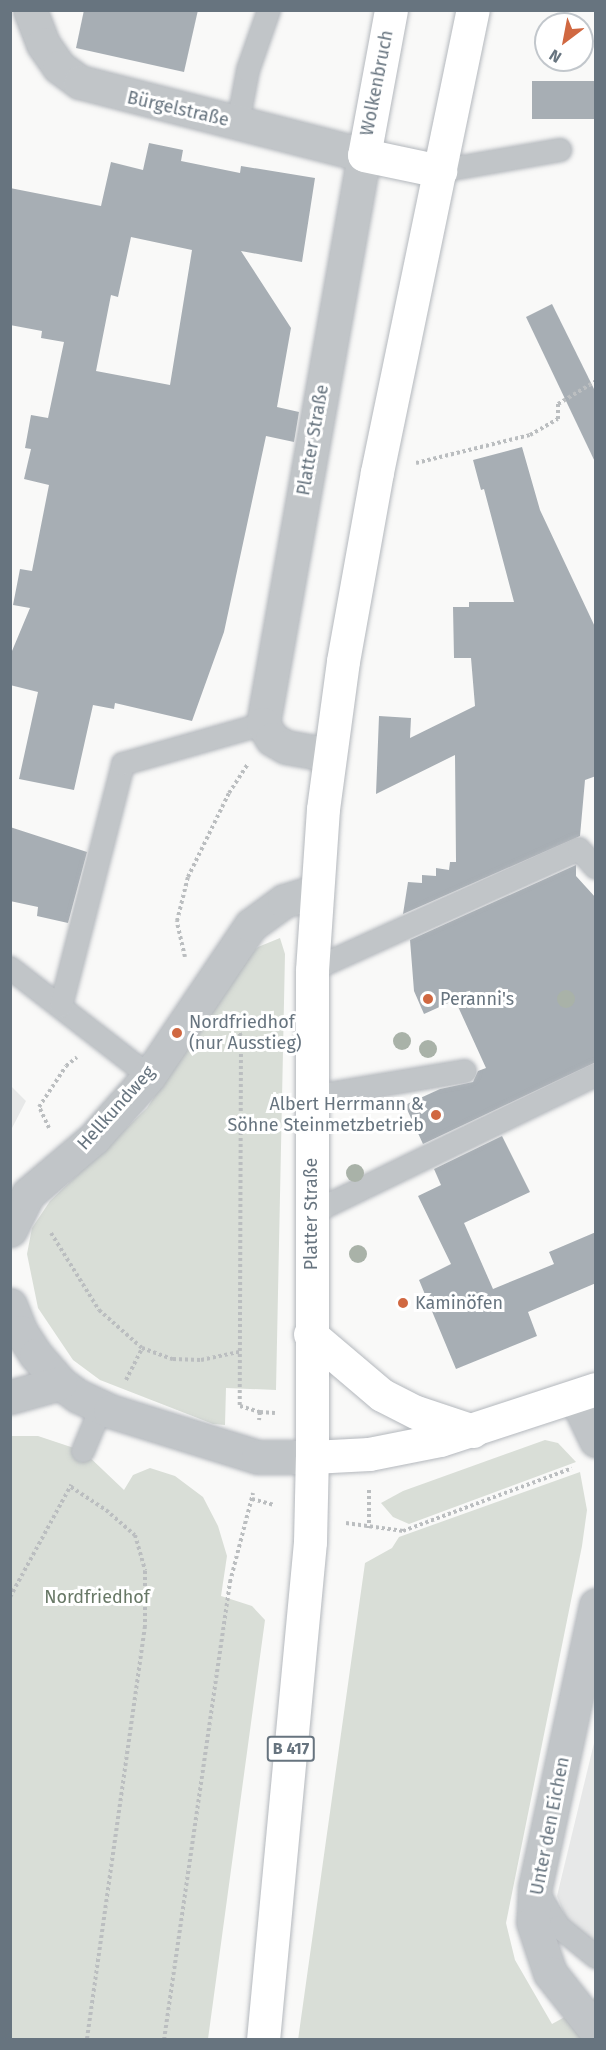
<!DOCTYPE html>
<html>
<head>
<meta charset="utf-8">
<style>
  body { margin:0 }
  #map { position:relative; width:606px; height:2050px; overflow:hidden; background:#f9f9f8; font-family:"Fira Sans",sans-serif }
  div>[style] { position:absolute }
  [style*='--x'] { left:calc(var(--x)*1px); top:calc(var(--y)*1px); width:calc(var(--w)*1px); rotate:calc(var(--a)*1deg) }
  .built>* { inset:0; background:#e7e8e8 }
  .green>* { inset:0; background:#d9ded7 }
  .building>* { inset:0; background:#a7aeb4; transform-origin:0 0 }
  .path>* { height:4px; margin-top:-2px; transform-origin:0; background:repeating-linear-gradient(90deg,#bbbec0 0 3px,transparent 0 6px) }
  .roads { filter:drop-shadow(0 0 2px #b4b8bd) drop-shadow(0 0 2px #b4b8bd) }
  .lane>* { height:22px; margin:-11px; padding:0 11px; transform-origin:11px; border-radius:11px; background:#c1c5c8 }
  .street>* { height:33px; margin:-16.5px; padding:0 16.5px; transform-origin:16.5px; border-radius:16.5px; background:#c1c5c8 }
  .secondary>* { height:33px; margin:-16.5px; padding:0 16.5px; transform-origin:16.5px; border-radius:16.5px; background:#fff }
  .primary>* { height:33px; margin:-16.5px; padding:0 16.5px; transform-origin:16.5px; border-radius:16.5px; background:#fff }
  .trees>* { width:18px; height:18px; margin:-9px; border-radius:50%; background:#a9b2a8 }
  .dots>* { width:16px; height:16px; translate:-50% -50%; box-sizing:border-box; border:3px solid #fff; border-radius:50% }
  span { translate:-50% -50%; white-space:nowrap; text-align:center; line-height:1.15; -webkit-text-stroke:6px #fff; paint-order:stroke }
  .shield-label span { padding:2px 4px; background:#fff; border:2px solid; border-radius:4px; -webkit-text-stroke-width:0 }
  .shield-label { font-size:16px; color:#67747f; font-weight:700 }
  .street-label { font-size:18px; color:#67747f }
  .poi-label { font-size:18px; color:#67747f }
  .left { translate:0 -50%; text-align:left }
  .right { translate:-100% -50%; text-align:right }
  .park-label { font-size:18px; color:#687866 }
  .frame { position:absolute; inset:0; border:12px solid #67747f; pointer-events:none }
  .north { position:absolute; left:534px; top:12px; width:60px; height:60px; box-sizing:border-box; background:#fff; border:2px solid #c2c7cc; border-radius:50%; rotate:212deg; font-size:16px; font-weight:700; line-height:24px; text-align:center; color:#67747f }
  .north::after { content:''; display:block; margin:auto; width:21px; height:27px; background:#d06841; clip-path:polygon(50% 0,100% 100%,50% 72%,0 100%) }
</style>
</head>
<body>
<div id="map">
  <div class="built">
    <i style="clip-path:polygon(11px 1086px,26px 1101px,11px 1130px,11px 1085px)"></i>
    <i style="clip-path:polygon(595px 1739px,595px 1946px,569px 1926px,557px 1896px)"></i>
  </div>
  <div class="green">
    <i style="clip-path:polygon(280px 938px,285px 954px,276px 1390px,226px 1388px,225px 1425px,213px 1424px,100px 1380px,73px 1360px,38px 1308px,27px 1254px,32px 1228px,50px 1201px,147px 1108px,237px 967px,258px 947px)"></i>
    <i style="clip-path:polygon(11px 1436px,38px 1436px,83px 1451px,124px 1490px,133px 1475px,150px 1468px,175px 1476px,203px 1497px,218px 1526px,227px 1556px,221px 1596px,252px 1606px,265px 1620px,208px 2039px,11px 2040px)"></i>
    <i style="clip-path:polygon(545px 1440px,558px 1443px,576px 1462px,409px 1524px,393px 1517px,381px 1503px,403px 1491px)"></i>
    <i style="clip-path:polygon(580px 1472px,587px 1510px,582px 1546px,506px 1923px,515px 1960px,552px 2024px,592px 2002px,595px 1994px,595px 2039px,298px 2040px,365px 1563px,392px 1548px,399px 1537px)"></i>
  </div>
  <div class="building">
    <i style="clip-path:polygon(84px 10px,198px 10px,184px 72px,76px 48px)"></i>
    <i style="left:596px;top:81px;width:38px;height:64px;rotate:90deg"></i>
    <i style="clip-path:polygon(evenodd,149px 143px,183px 150px,181px 161px,240px 173px,241px 166px,315px 178px,302px 262px,241px 251px,291px 328px,277px 407px,299px 412px,294px 442px,266px 436px,224px 632px,192px 721px,115px 703px,114px 709px,93px 705px,74px 790px,19px 779px,38px 692px,10px 685px,12px 651px,30px 608px,13px 605px,20px 569px,32px 571px,49px 485px,24px 479px,31px 449px,25px 448px,31px 415px,48px 418px,64px 342px,41px 338px,42px 331px,10px 325px,10px 188px,101px 206px,111px 162px,143px 170px,149px 143px,131px 237px,192px 250px,170px 385px,96px 371px,111px 295px,118px 297px,131px 237px)"></i>
    <i style="clip-path:polygon(552px 304px,596px 393px,596px 464px,526px 317px)"></i>
    <i style="clip-path:polygon(522px 447px,540px 510px,596px 629px,596px 776px,585px 780px,580px 836px,403px 914px,408px 882px,422px 883px,422px 875px,436px 876px,436px 868px,449px 870px,450px 862px,456px 862px,455px 755px,376px 794px,379px 716px,411px 718px,410px 738px,475px 706px,471px 658px,454px 658px,453px 607px,469px 607px,469px 602px,514px 602px,484px 489px,481px 490px,473px 460px)"></i>
    <i style="clip-path:polygon(10px 827px,87px 852px,68px 923px,37px 916px,38px 907px,10px 901px)"></i>
    <i style="clip-path:polygon(576px 865px,576px 876px,596px 898px,596px 1062px,423px 1144px,405px 1105px,440px 1089px,473px 1082px,478px 1071px,486px 1068px,455px 1000px,424px 1014px,414px 991px,410px 940px)"></i>
    <i style="clip-path:polygon(502px 1136px,530px 1192px,464px 1223px,493px 1289px,554px 1264px,549px 1252px,596px 1232px,596px 1283px,528px 1312px,537px 1336px,456px 1369px,419px 1280px,451px 1264px,418px 1196px,441px 1185px,434px 1169px)"></i>
  </div>
  <div class="path">
    <i style="--x:416;--y:463;--w:117;--a:-13.8"></i>
    <i style="--x:530;--y:435;--w:32;--a:-30"></i>
    <i style="--x:558;--y:419;--w:15;--a:-90"></i>
    <i style="--x:558;--y:404;--w:44;--a:-31.2"></i>
    <i style="--x:185;--y:957;--w:37;--a:-103"></i>
    <i style="--x:177;--y:921;--w:45;--a:-76"></i>
    <i style="--x:188;--y:877;--w:93;--a:-64"></i>
    <i style="--x:229;--y:793;--w:35;--a:-57"></i>
    <i style="--x:232;--y:1017;--w:21;--a:65"></i>
    <i style="--x:241;--y:1036;--w:370;--a:90.2"></i>
    <i style="--x:240;--y:1406;--w:21;--a:17"></i>
    <i style="--x:260;--y:1412;--w:8;--a:97"></i>
    <i style="--x:49;--y:1128;--w:23;--a:-115"></i>
    <i style="--x:39;--y:1107;--w:49;--a:-56.6"></i>
    <i style="--x:66;--y:1066;--w:14;--a:-39"></i>
    <i style="--x:51;--y:1233;--w:91;--a:58.1"></i>
    <i style="--x:99;--y:1310;--w:57;--a:41.5"></i>
    <i style="--x:142;--y:1348;--w:33;--a:20"></i>
    <i style="--x:173;--y:1359;--w:28;--a:2"></i>
    <i style="--x:201;--y:1360;--w:39;--a:-12"></i>
    <i style="--x:126;--y:1380;--w:36;--a:-63"></i>
    <i style="--x:260;--y:1412;--w:15;--a:4"></i>
    <i style="--x:71;--y:1487;--w:42;--a:33.3"></i>
    <i style="--x:106;--y:1510;--w:38;--a:41"></i>
    <i style="--x:135;--y:1535;--w:37;--a:74"></i>
    <i style="--x:145;--y:1571;--w:55;--a:90"></i>
    <i style="--x:145;--y:1626;--w:418;--a:98"></i>
    <i style="--x:369;--y:1490;--w:38;--a:90"></i>
    <i style="--x:252;--y:1499;--w:23;--a:15"></i>
    <i style="--x:346;--y:1523;--w:58;--a:8"></i>
    <i style="--x:403;--y:1531;--w:180;--a:-20.4"></i>
    <i style="--x:10;--y:1597;--w:128;--a:-61.4"></i>
    <i style="--x:164;--y:2040;--w:463;--a:-81.8"></i>
    <i style="--x:230;--y:1582;--w:92;--a:-75.5"></i>
  </div>
  <div class="roads">
    <div class="lane">
      <i style="--x:238;--y:123;--w:54;--a:-79.3"></i>
      <i style="--x:248;--y:70;--w:64;--a:-70.7"></i>
      <i style="--x:440;--y:171;--w:122;--a:-9.9"></i>
      <i style="--x:10;--y:968;--w:176;--a:37.8"></i>
      <i style="--x:312;--y:970;--w:293;--a:-24.4"></i>
      <i style="--x:579;--y:849;--w:25;--a:48"></i>
      <i style="--x:61;--y:1006;--w:250;--a:-75.6"></i>
      <i style="--x:123;--y:764;--w:146;--a:-15.9"></i>
      <i style="--x:310;--y:1097;--w:157;--a:-9.5"></i>
      <i style="--x:312;--y:1213;--w:316;--a:-25.9"></i>
      <i style="--x:83;--y:1451;--w:47;--a:-67.3"></i>
      <i style="--x:535;--y:1888;--w:46;--a:58.4"></i>
      <i style="--x:559;--y:1927;--w:48;--a:39"></i>
    </div>
    <div class="street">
      <i style="--x:30;--y:10;--w:36;--a:69"></i>
      <i style="--x:43;--y:44;--w:28;--a:55"></i>
      <i style="--x:59;--y:67;--w:26;--a:36"></i>
      <i style="--x:80;--y:82;--w:293;--a:14.4"></i>
      <i style="--x:364;--y:155;--w:578;--a:100.07"></i>
      <i style="--x:263;--y:724;--w:17;--a:59"></i>
      <i style="--x:272;--y:739;--w:16;--a:30"></i>
      <i style="--x:286;--y:747;--w:45;--a:10.3"></i>
      <i style="--x:10;--y:1230;--w:40;--a:-63.4"></i>
      <i style="--x:28;--y:1194;--w:87;--a:-40.3"></i>
      <i style="--x:94;--y:1138;--w:83;--a:-48.4"></i>
      <i style="--x:149;--y:1076;--w:182;--a:-56"></i>
      <i style="--x:251;--y:925;--w:41;--a:-36"></i>
      <i style="--x:284;--y:901;--w:34;--a:-17"></i>
      <i style="--x:10;--y:1305;--w:29;--a:68"></i>
      <i style="--x:21;--y:1332;--w:27;--a:57"></i>
      <i style="--x:36;--y:1355;--w:37;--a:49"></i>
      <i style="--x:60;--y:1383;--w:22;--a:36"></i>
      <i style="--x:78;--y:1396;--w:35;--a:25"></i>
      <i style="--x:110;--y:1411;--w:155;--a:17.3"></i>
      <i style="--x:258;--y:1457;--w:54;--a:0"></i>
      <i style="--x:575;--y:1396;--w:49;--a:64.5"></i>
      <i style="--x:10;--y:1397;--w:52;--a:-15.6"></i>
      <i style="--x:596;--y:1605;--w:289;--a:102.2"></i>
      <i style="--x:535;--y:1888;--w:34;--a:93"></i>
      <i style="--x:533;--y:1922;--w:54;--a:71.6"></i>
      <i style="--x:550;--y:1973;--w:74;--a:51.6"></i>
    </div>
    <div class="secondary">
      <i style="--x:391;--y:10;--w:147;--a:100.5"></i>
      <i style="--x:364;--y:155;--w:78;--a:11.9"></i>
      <i style="--x:310;--y:1334;--w:94;--a:40.3"></i>
      <i style="--x:382;--y:1395;--w:38;--a:27"></i>
      <i style="--x:416;--y:1412;--w:60;--a:18.4"></i>
      <i style="--x:312;--y:1457;--w:487;--a:-90"></i>
      <i style="--x:312;--y:970;--w:161;--a:-86.1"></i>
      <i style="--x:323;--y:809;--w:149;--a:-82.3"></i>
      <i style="--x:343;--y:661;--w:192;--a:-79.8"></i>
      <i style="--x:377;--y:472;--w:472;--a:-78.3"></i>
    </div>
    <div class="primary">
      <i style="--x:263;--y:2040;--w:500;--a:-84.61"></i>
      <i style="--x:310;--y:1542;--w:85;--a:-88.7"></i>
      <i style="--x:312;--y:1457;--w:57;--a:-3"></i>
      <i style="--x:369;--y:1454;--w:72;--a:-11.2"></i>
      <i style="--x:440;--y:1440;--w:164;--a:-18.1"></i>
    </div>
  </div>
  <div class="trees">
    <i style="left:566px;top:999px"></i>
    <i style="left:402px;top:1041px"></i>
    <i style="left:428px;top:1049px"></i>
    <i style="left:355px;top:1173px"></i>
    <i style="left:358px;top:1254px"></i>
  </div>
  <div class="dots">
    <i style="left:428px;top:999px;background:#d06841"></i>
    <i style="left:177px;top:1033px;background:#d06841"></i>
    <i style="left:436px;top:1115px;background:#d06841"></i>
    <i style="left:403px;top:1303px;background:#d06841"></i>
  </div>
  <div class="shield-label">
    <span style="left:291px;top:1749px">B 417</span>
  </div>
  <div class="street-label">
    <span style="left:377px;top:83px;rotate:-79deg">Wolkenbruch</span>
    <span style="left:178px;top:109px;rotate:13deg">Bürgelstraße</span>
    <span style="left:313px;top:440px;rotate:-80deg">Platter Straße</span>
    <span style="left:116px;top:1108px;rotate:-48deg">Hellkundweg</span>
    <span style="left:311px;top:1214px;rotate:-90deg">Platter Straße</span>
    <span style="left:550px;top:1826px;rotate:-79deg">Unter den Eichen</span>
  </div>
  <div class="poi-label">
    <span class="left" style="left:440px;top:999px">Peranni's</span>
    <span class="left" style="left:189px;top:1033px">Nordfriedhof<br>(nur Ausstieg)</span>
    <span class="right" style="left:424px;top:1115px">Albert Herrmann &amp;<br>Söhne Steinmetzbetrieb</span>
    <span class="left" style="left:415px;top:1303px">Kaminöfen</span>
  </div>
  <div class="park-label">
    <span style="left:97px;top:1597px">Nordfriedhof</span>
  </div>
  <div class="frame"></div>
  <div class="north">N</div>
</div>
</body>
</html>
